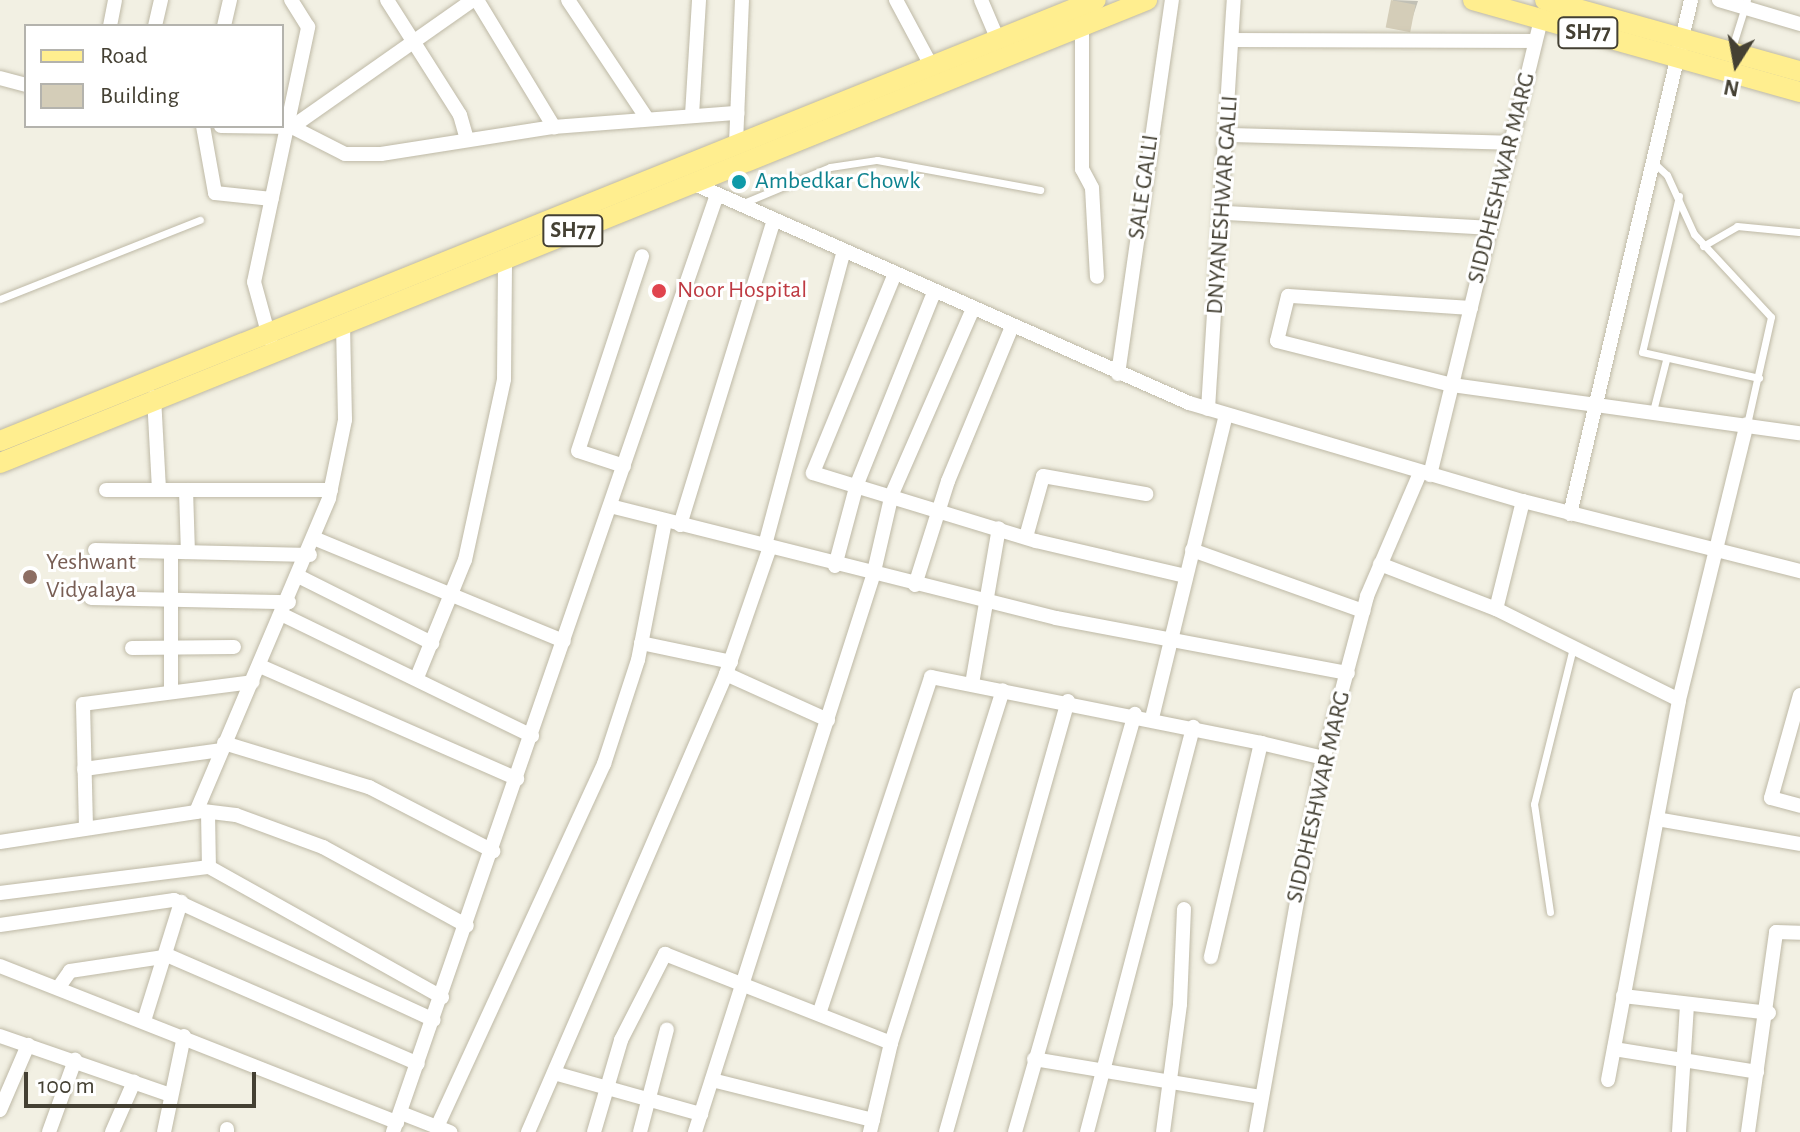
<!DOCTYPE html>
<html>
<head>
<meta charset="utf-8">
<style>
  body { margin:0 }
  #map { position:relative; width:1800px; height:1132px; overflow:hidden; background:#f2f0e3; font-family:"Alegreya Sans",sans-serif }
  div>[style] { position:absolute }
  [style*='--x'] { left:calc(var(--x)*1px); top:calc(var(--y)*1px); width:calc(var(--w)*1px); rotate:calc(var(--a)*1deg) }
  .shadow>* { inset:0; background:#0003 }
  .building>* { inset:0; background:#d4cdb8; transform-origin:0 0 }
  .roads { filter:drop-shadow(0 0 2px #beb9a6) drop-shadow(0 0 2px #beb9a6) }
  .service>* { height:7px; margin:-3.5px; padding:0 3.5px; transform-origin:3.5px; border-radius:3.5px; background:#fff }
  .minor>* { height:14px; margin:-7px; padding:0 7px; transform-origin:7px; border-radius:7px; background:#fff }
  .primary>* { height:20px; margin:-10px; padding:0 10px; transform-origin:10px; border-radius:10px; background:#ffee8f }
  .dots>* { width:22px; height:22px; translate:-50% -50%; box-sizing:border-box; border:4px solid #fff; border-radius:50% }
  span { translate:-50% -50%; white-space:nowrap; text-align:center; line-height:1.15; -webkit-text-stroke:6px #fff; paint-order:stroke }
  .shield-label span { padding:2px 6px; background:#fff; border:2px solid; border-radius:6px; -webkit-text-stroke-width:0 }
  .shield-label { font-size:22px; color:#444033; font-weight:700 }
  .street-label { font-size:24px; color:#444033 }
  .culture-label { font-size:24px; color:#0d838f }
  .left { translate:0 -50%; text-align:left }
  .health-label { font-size:24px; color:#be3a42 }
  .education-label { font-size:24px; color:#785e54 }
  .legend { position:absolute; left:24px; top:24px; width:260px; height:104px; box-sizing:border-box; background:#fff; border:2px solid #b4b3ad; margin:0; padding:10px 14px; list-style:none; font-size:24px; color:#444033 }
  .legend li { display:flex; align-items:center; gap:16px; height:40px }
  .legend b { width:40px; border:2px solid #b4b3ad }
  .north { position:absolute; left:1696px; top:24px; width:80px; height:80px; -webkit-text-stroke:6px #fff; paint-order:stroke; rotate:191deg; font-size:22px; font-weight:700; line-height:32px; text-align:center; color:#444033 }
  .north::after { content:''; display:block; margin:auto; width:28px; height:36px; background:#444033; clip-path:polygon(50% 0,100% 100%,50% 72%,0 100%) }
  .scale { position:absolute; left:24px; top:1072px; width:232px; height:36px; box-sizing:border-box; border:4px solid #444033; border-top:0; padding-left:10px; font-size:24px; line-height:28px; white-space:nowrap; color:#444033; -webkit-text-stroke:6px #fff; paint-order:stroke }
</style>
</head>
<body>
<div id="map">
  <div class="shadow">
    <i style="clip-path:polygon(1393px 0,1418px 1px,1409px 28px,1387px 26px)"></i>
  </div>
  <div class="building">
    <i style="left:1391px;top:0;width:25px;height:28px;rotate:11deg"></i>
  </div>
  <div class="roads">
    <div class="service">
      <i style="--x:1731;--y:51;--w:53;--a:-72.6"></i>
      <i style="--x:1653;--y:162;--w:19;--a:43"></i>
      <i style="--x:1667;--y:175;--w:65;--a:65.4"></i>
      <i style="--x:1694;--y:234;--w:113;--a:47.1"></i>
      <i style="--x:1771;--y:317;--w:110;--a:102.6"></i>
      <i style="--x:1679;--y:196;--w:160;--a:103.3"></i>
      <i style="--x:1642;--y:352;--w:120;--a:12.5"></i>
      <i style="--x:741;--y:204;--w:96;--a:-22.6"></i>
      <i style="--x:830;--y:167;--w:48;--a:-8.5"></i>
      <i style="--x:877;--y:160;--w:166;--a:10.4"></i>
      <i style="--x:1703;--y:246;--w:39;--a:-30"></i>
      <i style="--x:1737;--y:226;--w:62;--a:5.5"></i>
      <i style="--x:0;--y:299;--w:215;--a:-21.6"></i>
      <i style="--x:1653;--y:411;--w:53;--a:-75.7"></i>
      <i style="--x:1550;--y:912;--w:109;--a:-98.4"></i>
      <i style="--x:1534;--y:804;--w:162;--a:-76"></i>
    </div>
    <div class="minor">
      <i style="--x:387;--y:0;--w:136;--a:57.6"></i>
      <i style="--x:460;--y:115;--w:26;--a:74"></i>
      <i style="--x:477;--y:0;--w:149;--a:58.8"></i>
      <i style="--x:568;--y:0;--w:141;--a:56.3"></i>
      <i style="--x:896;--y:0;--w:76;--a:61.8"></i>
      <i style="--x:981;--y:0;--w:43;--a:67"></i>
      <i style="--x:1719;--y:0;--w:84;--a:16.5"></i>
      <i style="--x:1082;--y:25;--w:144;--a:90"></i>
      <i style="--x:1082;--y:169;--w:21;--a:62"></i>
      <i style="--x:1092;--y:188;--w:89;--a:86.8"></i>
      <i style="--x:110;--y:26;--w:26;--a:-79"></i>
      <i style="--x:155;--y:26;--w:27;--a:-77"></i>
      <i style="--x:224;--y:26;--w:27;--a:-77"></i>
      <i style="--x:1233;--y:40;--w:302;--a:0.2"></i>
      <i style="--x:0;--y:78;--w:27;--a:15"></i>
      <i style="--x:692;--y:115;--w:115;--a:-86.5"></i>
      <i style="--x:203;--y:126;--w:68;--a:79.8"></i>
      <i style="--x:215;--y:193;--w:57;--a:6"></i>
      <i style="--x:221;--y:126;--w:71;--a:0.8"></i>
      <i style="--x:292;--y:127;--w:59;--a:27"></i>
      <i style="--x:345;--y:154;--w:36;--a:0"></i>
      <i style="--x:381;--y:154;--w:175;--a:-8.9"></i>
      <i style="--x:554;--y:127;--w:184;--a:-4.4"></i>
      <i style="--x:292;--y:127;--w:221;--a:-35.1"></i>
      <i style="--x:1229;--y:135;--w:282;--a:1.6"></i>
      <i style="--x:736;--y:143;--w:143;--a:-87.6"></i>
      <i style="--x:690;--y:182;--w:546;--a:23.89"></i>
      <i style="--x:1189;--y:403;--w:348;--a:16.4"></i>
      <i style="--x:1523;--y:501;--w:286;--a:14.2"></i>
      <i style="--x:1225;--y:213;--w:265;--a:3.2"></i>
      <i style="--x:894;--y:276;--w:213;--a:112.4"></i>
      <i style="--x:813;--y:473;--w:233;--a:17"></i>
      <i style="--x:1036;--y:541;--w:153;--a:13.2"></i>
      <i style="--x:1471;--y:308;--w:183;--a:-176.2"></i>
      <i style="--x:1288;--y:296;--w:46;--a:103.7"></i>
      <i style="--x:1277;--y:341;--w:180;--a:14.1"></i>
      <i style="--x:1452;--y:385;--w:351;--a:7.9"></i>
      <i style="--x:270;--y:340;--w:60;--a:-105.4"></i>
      <i style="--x:254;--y:282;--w:261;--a:-78"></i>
      <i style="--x:308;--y:27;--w:32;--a:-122"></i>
      <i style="--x:1118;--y:374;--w:378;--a:-81.8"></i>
      <i style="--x:154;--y:397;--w:93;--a:86.9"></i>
      <i style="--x:1208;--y:409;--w:410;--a:-86.4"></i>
      <i style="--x:624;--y:466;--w:48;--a:-161.9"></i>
      <i style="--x:578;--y:451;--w:205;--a:-71.8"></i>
      <i style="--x:1430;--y:475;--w:468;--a:-76.3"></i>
      <i style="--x:106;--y:490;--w:225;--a:0"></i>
      <i style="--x:186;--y:490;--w:62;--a:88.2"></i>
      <i style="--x:1523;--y:501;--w:111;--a:104"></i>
      <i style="--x:1496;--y:609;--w:204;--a:26.4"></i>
      <i style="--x:610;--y:506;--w:460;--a:14.1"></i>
      <i style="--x:1056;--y:618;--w:297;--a:10.7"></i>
      <i style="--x:1570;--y:514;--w:528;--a:-76.75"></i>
      <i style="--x:680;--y:525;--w:316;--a:-72.9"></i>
      <i style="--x:1026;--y:537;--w:63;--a:-74.4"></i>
      <i style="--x:1043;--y:476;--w:105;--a:9.9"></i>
      <i style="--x:316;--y:539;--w:268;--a:22.4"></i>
      <i style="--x:765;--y:545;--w:302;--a:-75"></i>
      <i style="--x:95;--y:550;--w:215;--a:1.3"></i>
      <i style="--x:1192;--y:550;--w:182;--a:19.6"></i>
      <i style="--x:1380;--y:564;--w:124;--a:21.2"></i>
      <i style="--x:835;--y:566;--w:85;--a:-75"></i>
      <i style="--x:857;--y:484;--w:204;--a:-68.1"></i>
      <i style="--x:300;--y:577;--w:148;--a:26.6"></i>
      <i style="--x:915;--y:585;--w:109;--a:-72.4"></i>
      <i style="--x:948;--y:481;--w:165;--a:-67.5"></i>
      <i style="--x:91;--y:598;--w:198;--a:1.2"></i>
      <i style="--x:283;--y:615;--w:277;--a:25.9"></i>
      <i style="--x:641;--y:643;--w:92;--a:11.9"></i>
      <i style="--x:132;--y:648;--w:102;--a:-0.6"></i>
      <i style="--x:260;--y:666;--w:281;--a:23.7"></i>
      <i style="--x:726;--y:674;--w:112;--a:24.3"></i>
      <i style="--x:418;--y:675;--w:124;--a:-67.8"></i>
      <i style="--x:465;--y:560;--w:185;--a:-77.8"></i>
      <i style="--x:504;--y:379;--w:118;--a:-89.5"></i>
      <i style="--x:972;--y:684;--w:158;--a:-80.2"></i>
      <i style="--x:171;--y:692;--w:140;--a:-90"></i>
      <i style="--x:1800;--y:695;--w:107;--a:105.7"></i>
      <i style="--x:1771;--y:798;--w:30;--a:15"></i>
      <i style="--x:1152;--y:718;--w:312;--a:-76.3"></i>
      <i style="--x:224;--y:743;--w:152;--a:16.9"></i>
      <i style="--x:369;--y:787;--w:140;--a:27.3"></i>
      <i style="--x:1261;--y:743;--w:65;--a:13.4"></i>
      <i style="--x:84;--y:769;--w:138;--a:-7.9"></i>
      <i style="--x:196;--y:812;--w:341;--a:-67"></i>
      <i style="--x:329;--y:498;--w:80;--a:-78.4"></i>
      <i style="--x:345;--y:420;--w:97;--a:-91.2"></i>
      <i style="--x:208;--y:812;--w:55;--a:89"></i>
      <i style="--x:1657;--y:819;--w:145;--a:9.9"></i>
      <i style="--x:86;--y:827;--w:123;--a:-91.4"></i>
      <i style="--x:83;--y:704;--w:171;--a:-7.4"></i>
      <i style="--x:0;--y:842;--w:205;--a:-8.7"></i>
      <i style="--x:203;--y:811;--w:33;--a:7"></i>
      <i style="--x:236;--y:815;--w:93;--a:20.2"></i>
      <i style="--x:323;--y:847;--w:164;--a:28.7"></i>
      <i style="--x:0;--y:893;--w:211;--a:-7.1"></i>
      <i style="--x:209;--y:867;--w:267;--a:29.2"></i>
      <i style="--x:0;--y:925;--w:176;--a:-8.2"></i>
      <i style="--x:174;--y:900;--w:286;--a:24.8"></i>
      <i style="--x:0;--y:966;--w:427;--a:21.5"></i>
      <i style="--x:61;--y:984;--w:16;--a:-55"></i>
      <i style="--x:70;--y:971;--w:100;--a:-8.6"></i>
      <i style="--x:169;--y:956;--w:271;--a:23.4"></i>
      <i style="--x:1623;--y:996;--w:147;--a:6.6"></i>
      <i style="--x:820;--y:1011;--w:352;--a:-71.6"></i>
      <i style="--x:931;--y:677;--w:337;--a:11.3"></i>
      <i style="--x:1261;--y:743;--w:220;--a:103.2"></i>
      <i style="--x:144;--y:1021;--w:125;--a:-72.7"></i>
      <i style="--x:0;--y:1036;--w:180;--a:19.1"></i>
      <i style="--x:1614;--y:1049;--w:145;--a:9.1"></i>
      <i style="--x:1034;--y:1059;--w:230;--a:9.5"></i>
      <i style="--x:554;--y:1073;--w:153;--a:15.6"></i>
      <i style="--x:712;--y:1080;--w:166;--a:14"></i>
      <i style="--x:1608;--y:1080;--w:387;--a:-79.4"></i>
      <i style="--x:1679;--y:700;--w:284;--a:-76.2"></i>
      <i style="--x:0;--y:1110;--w:71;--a:-66.7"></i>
      <i style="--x:401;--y:1113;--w:53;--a:21.2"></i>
      <i style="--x:437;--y:1127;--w:400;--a:-65.3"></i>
      <i style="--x:604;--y:764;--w:109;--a:-71.9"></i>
      <i style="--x:638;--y:660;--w:142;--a:-79"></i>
      <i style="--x:49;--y:1132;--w:77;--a:-70.1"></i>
      <i style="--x:112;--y:1132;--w:55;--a:-66.3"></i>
      <i style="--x:164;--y:1132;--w:98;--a:-78.2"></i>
      <i style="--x:227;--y:1132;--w:3;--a:-90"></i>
      <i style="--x:393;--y:1132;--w:991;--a:-70.93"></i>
      <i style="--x:528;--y:1132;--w:499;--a:-66.6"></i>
      <i style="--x:726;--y:674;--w:134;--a:-70.9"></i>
      <i style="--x:594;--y:1132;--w:96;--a:-73.6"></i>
      <i style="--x:621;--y:1040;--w:97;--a:-62.9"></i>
      <i style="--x:665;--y:954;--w:243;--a:21.5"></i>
      <i style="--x:640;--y:1132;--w:106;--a:-75.3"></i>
      <i style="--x:695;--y:1132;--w:584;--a:-72.25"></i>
      <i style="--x:873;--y:576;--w:84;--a:-77"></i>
      <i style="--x:892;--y:494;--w:197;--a:-66.4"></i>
      <i style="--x:870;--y:1132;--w:91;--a:-76.7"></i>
      <i style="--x:891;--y:1043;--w:370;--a:-72.4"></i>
      <i style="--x:946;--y:1132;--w:448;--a:-74.2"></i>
      <i style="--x:1015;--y:1132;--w:435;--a:-74"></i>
      <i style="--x:1087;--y:1132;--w:419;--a:-75.3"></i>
      <i style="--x:1163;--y:1132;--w:129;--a:-82.4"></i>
      <i style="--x:1180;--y:1004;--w:95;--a:-87.6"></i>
      <i style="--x:1256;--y:1132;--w:366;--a:-79.9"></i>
      <i style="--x:1320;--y:772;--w:182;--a:-75"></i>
      <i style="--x:1367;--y:596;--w:134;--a:-66.7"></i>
      <i style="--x:1679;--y:1132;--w:128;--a:-86.4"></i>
      <i style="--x:1748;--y:1132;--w:202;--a:-82"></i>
      <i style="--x:1776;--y:932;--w:24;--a:2"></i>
    </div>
    <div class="primary">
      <i style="--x:1473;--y:0;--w:340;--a:15.7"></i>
      <i style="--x:1545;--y:0;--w:265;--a:15.6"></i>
      <i style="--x:0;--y:441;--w:1181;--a:-21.92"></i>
      <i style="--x:0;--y:463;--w:1237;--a:-21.98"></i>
    </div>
  </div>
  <div class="dots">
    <i style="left:739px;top:182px;background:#0f9aa8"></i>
    <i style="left:659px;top:291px;background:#e0444e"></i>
    <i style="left:30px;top:577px;background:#8d6e63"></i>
  </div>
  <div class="shield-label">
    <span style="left:1588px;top:33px">SH77</span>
    <span style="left:573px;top:231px">SH77</span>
  </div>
  <div class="street-label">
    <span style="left:1502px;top:178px;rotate:-76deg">SIDDHESHWAR MARG</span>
    <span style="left:1144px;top:187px;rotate:-82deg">SALE GALLI</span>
    <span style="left:1223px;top:205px;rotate:-86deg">DNYANESHWAR GALLI</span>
    <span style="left:1319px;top:797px;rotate:-77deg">SIDDHESHWAR MARG</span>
  </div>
  <div class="culture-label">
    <span class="left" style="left:755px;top:182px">Ambedkar Chowk</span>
  </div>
  <div class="health-label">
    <span class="left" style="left:677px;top:291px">Noor Hospital</span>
  </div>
  <div class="education-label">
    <span class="left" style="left:46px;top:577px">Yeshwant<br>Vidyalaya</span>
  </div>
  <ul class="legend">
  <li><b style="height:10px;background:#ffee8f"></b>Road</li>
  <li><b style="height:22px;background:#d4cdb8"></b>Building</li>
  </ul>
  <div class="north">N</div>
  <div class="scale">100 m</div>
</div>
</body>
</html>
